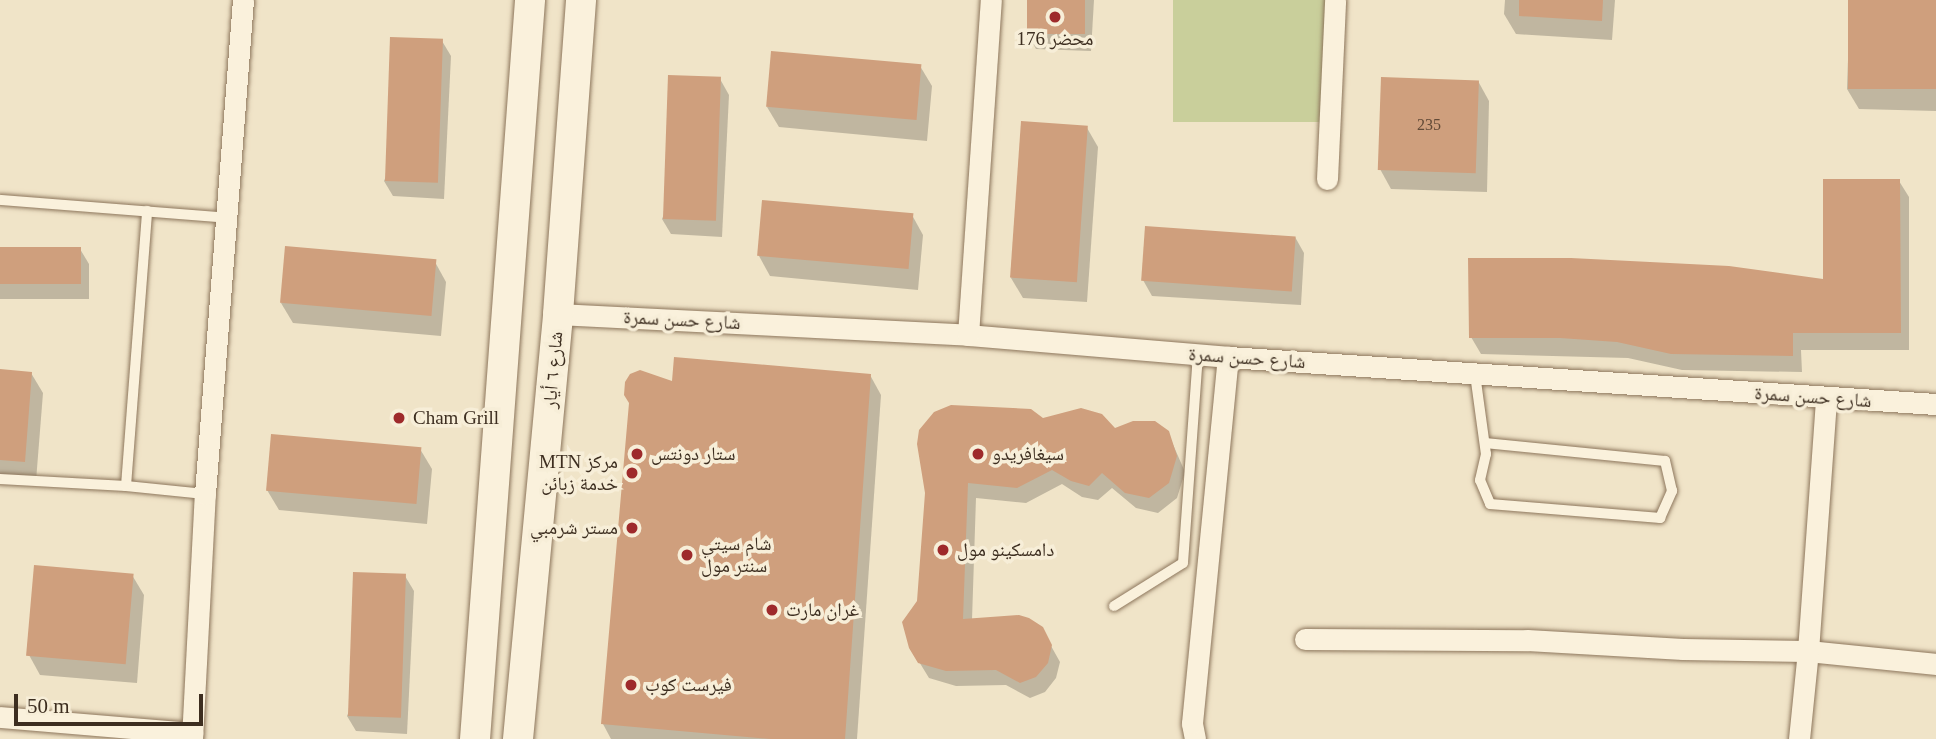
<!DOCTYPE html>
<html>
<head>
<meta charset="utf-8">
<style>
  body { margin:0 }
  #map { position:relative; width:1936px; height:739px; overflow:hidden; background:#f0e4c8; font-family:"Times New Roman","Noto Naskh Arabic",serif }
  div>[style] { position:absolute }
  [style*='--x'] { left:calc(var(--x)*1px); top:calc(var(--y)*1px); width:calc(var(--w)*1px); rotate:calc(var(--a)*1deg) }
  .green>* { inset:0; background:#c9cf9b; transform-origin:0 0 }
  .shadow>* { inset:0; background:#0003 }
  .building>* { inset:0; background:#cf9f7d; transform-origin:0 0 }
  .roads { filter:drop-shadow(0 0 2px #8d765c) drop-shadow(0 0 2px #8d765c) }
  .service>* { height:10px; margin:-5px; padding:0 5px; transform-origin:5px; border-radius:5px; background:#faf1dc }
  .minor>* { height:21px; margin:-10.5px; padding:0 10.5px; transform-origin:10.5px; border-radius:10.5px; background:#faf1dc }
  .secondary>* { height:30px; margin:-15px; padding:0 15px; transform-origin:15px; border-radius:15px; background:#faf1dc }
  .dots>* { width:19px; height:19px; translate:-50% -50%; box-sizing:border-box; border:4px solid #f7eed8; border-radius:50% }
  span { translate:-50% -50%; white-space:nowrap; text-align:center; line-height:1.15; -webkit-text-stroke:7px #f7eed8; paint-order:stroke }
  .number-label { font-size:16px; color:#624a37 }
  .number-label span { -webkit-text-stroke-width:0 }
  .poi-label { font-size:19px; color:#3d2e20 }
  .left { translate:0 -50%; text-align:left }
  .right { translate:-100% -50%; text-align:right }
  .street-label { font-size:19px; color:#3d2e20 }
  .scale { position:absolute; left:14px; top:694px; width:189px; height:32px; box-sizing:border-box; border:4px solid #3d2e20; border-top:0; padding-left:9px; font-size:21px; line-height:24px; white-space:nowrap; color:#3d2e20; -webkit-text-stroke:5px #f7eed8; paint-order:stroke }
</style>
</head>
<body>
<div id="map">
  <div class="green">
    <i style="left:1173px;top:0;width:162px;height:122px"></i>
  </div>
  <div class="shadow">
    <i style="clip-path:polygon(1029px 0,1094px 0,1091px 51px,1036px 49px,1027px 33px)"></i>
    <i style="clip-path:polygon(1505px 0,1615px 0,1612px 40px,1516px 34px,1504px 14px)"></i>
    <i style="clip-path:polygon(1850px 0,1936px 0,1936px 111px,1859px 109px,1847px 89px)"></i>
    <i style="clip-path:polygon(442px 41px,451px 56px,444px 199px,393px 196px,384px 181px)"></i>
    <i style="clip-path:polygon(920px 66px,932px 86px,927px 141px,779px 127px,767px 107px)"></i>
    <i style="clip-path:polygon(720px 79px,729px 95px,722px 237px,671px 234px,662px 219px)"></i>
    <i style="clip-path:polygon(1478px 81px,1489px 101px,1487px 192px,1391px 189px,1380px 169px)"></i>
    <i style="clip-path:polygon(1087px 128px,1098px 147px,1087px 302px,1023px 298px,1011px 278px)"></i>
    <i style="clip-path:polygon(1899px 181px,1909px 197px,1909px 350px,1801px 350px,1802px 372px,1682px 370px,1628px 358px,1481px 354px,1471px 337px,1825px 281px)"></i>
    <i style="clip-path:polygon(912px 215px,923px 235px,918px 290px,770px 276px,759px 256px)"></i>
    <i style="clip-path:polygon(1295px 237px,1304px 253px,1301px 305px,1152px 296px,1143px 280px)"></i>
    <i style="clip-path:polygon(0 249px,80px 249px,89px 264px,89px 299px,0 299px)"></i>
    <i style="clip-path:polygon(435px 262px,446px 282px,441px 336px,293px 323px,281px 303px)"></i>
    <i style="clip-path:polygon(0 371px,31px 373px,43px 393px,36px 481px,0 478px)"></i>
    <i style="clip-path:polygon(870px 375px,881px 395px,857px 739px,611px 739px,603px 724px,674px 383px)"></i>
    <i style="clip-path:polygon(1042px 420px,1114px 430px,1168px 433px,1185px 472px,1177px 498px,1158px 513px,1136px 508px,1112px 488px,1098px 500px,1082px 497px,1062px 484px,1026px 503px,976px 498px,972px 620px,1041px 628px,1060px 662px,1056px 678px,1045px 692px,1030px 698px,1006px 685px,956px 686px,929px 678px,910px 647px,918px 602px,927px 493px)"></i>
    <i style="clip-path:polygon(420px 449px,432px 469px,427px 524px,279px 510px,267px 490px)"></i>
    <i style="clip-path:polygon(132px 575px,144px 595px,137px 683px,40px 675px,29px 655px)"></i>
    <i style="clip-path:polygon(405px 576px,414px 591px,407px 734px,356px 731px,347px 716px)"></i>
  </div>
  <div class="building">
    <i style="left:1027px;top:0;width:58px;height:34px"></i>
    <i style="clip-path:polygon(1519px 0,1603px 0,1602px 21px,1519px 16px)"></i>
    <i style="left:1848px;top:0;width:88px;height:89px"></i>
    <i style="left:390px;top:37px;width:53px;height:144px;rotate:2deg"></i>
    <i style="left:771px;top:51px;width:151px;height:56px;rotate:5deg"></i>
    <i style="left:668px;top:75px;width:53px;height:144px;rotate:2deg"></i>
    <i style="left:1381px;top:77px;width:98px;height:93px;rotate:2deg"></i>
    <i style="left:1021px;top:121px;width:67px;height:157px;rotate:4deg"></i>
    <i style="clip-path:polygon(1823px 179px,1900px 179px,1901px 333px,1793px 333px,1793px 356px,1671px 354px,1617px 342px,1560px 338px,1469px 338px,1468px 258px,1571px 258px,1729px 266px,1823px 279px)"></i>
    <i style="left:762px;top:200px;width:152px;height:56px;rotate:5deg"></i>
    <i style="left:1145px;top:226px;width:151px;height:55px;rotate:4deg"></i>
    <i style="left:285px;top:246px;width:152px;height:57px;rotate:5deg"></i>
    <i style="left:0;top:247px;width:81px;height:37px"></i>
    <i style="clip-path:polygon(674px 357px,871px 374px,845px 739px,771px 739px,601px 724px,629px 403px,624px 395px,625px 382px,630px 374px,640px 370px,672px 381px)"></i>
    <i style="clip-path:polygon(0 369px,32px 372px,25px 462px,0 460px)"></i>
    <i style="clip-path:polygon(951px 405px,1031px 409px,1043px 418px,1081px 408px,1102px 414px,1115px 428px,1133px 421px,1155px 421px,1169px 431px,1177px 456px,1169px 483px,1149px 498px,1125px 493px,1102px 473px,1089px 486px,1071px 481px,1052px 470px,1017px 488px,968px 483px,963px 619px,1019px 615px,1029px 618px,1043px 627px,1052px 645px,1048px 663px,1036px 677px,1020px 683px,996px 670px,946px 671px,918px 663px,909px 648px,902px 622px,917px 601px,925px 493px,917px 444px,919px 430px,934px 412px)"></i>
    <i style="left:271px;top:434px;width:151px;height:57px;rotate:5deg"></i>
    <i style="left:34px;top:565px;width:100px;height:91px;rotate:5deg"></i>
    <i style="left:353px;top:572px;width:53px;height:144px;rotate:2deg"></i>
  </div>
  <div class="roads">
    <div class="service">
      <i style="--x:0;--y:200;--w:229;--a:4.5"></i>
      <i style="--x:1475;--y:374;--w:81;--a:82.2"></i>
      <i style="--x:1486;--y:454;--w:27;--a:103"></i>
      <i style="--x:1480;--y:480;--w:26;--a:67"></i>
      <i style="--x:1490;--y:504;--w:171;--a:4.7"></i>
      <i style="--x:1660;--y:518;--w:30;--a:-66"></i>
      <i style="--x:1672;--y:491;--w:31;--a:-103"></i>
      <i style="--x:1665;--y:461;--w:181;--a:-174.3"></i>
      <i style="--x:0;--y:479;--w:126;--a:3.2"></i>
      <i style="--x:126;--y:486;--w:79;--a:5.8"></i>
      <i style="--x:126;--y:486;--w:276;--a:-85.6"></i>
      <i style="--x:1114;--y:606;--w:81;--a:-31.9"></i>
      <i style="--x:1183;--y:563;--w:210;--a:-85.9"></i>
    </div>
    <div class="minor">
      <i style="--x:1327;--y:179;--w:179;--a:-87.4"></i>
      <i style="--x:558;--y:314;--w:411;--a:2.9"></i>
      <i style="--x:968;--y:335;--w:261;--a:4.8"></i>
      <i style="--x:1228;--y:357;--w:710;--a:3.8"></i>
      <i style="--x:968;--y:335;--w:336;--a:-86.1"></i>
      <i style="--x:1305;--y:639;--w:222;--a:0.3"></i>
      <i style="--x:1527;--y:640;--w:156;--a:3.3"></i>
      <i style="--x:1683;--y:649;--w:125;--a:0.9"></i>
      <i style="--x:1808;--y:651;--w:129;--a:5.8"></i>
      <i style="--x:0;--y:717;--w:193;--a:4.8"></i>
      <i style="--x:192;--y:739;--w:245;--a:-87"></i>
      <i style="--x:205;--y:494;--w:495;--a:-85.6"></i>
      <i style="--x:1195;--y:739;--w:16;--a:-101"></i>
      <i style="--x:1192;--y:723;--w:368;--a:-84.4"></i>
      <i style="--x:1799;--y:739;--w:88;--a:-84.2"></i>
      <i style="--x:1808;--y:651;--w:254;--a:-85.9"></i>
    </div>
    <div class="secondary">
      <i style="--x:475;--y:739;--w:741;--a:-85.74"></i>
      <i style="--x:518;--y:739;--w:427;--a:-84.6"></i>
      <i style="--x:558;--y:314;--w:315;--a:-85.8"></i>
    </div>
  </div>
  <div class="dots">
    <i style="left:1055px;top:17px;background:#9e2a2b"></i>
    <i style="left:399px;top:418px;background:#9e2a2b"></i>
    <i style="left:637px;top:454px;background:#9e2a2b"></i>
    <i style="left:978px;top:454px;background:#9e2a2b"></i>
    <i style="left:632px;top:473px;background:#9e2a2b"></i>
    <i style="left:632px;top:528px;background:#9e2a2b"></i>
    <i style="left:943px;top:550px;background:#9e2a2b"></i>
    <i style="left:687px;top:555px;background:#9e2a2b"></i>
    <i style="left:772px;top:610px;background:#9e2a2b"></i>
    <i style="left:631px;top:685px;background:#9e2a2b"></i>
  </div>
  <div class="number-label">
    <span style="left:1429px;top:125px">235</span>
  </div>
  <div class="poi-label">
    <span style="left:1055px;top:39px">محضر 176</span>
    <span class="left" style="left:413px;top:418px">Cham Grill</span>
    <span class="left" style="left:651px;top:454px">ستار دونتس</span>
    <span class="left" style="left:992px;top:454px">سيغافريدو</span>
    <span class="right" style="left:618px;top:473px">MTN مركز<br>خدمة زبائن</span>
    <span class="right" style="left:618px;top:528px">مستر شرمبي</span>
    <span class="left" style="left:701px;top:555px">شام سيتي<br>سنتر مول</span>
    <span class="left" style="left:957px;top:550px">دامسكينو مول</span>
    <span class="left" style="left:786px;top:610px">غران مارت</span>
    <span class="left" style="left:645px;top:685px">فيرست كوب</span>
  </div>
  <div class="street-label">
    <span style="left:682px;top:320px;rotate:3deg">شارع حسن سمرة</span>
    <span style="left:1247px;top:358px;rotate:4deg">شارع حسن سمرة</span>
    <span style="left:553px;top:370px;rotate:-85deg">شارع ٦ أيار</span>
    <span style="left:1813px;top:397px;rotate:4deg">شارع حسن سمرة</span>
  </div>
  <div class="scale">50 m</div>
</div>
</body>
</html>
